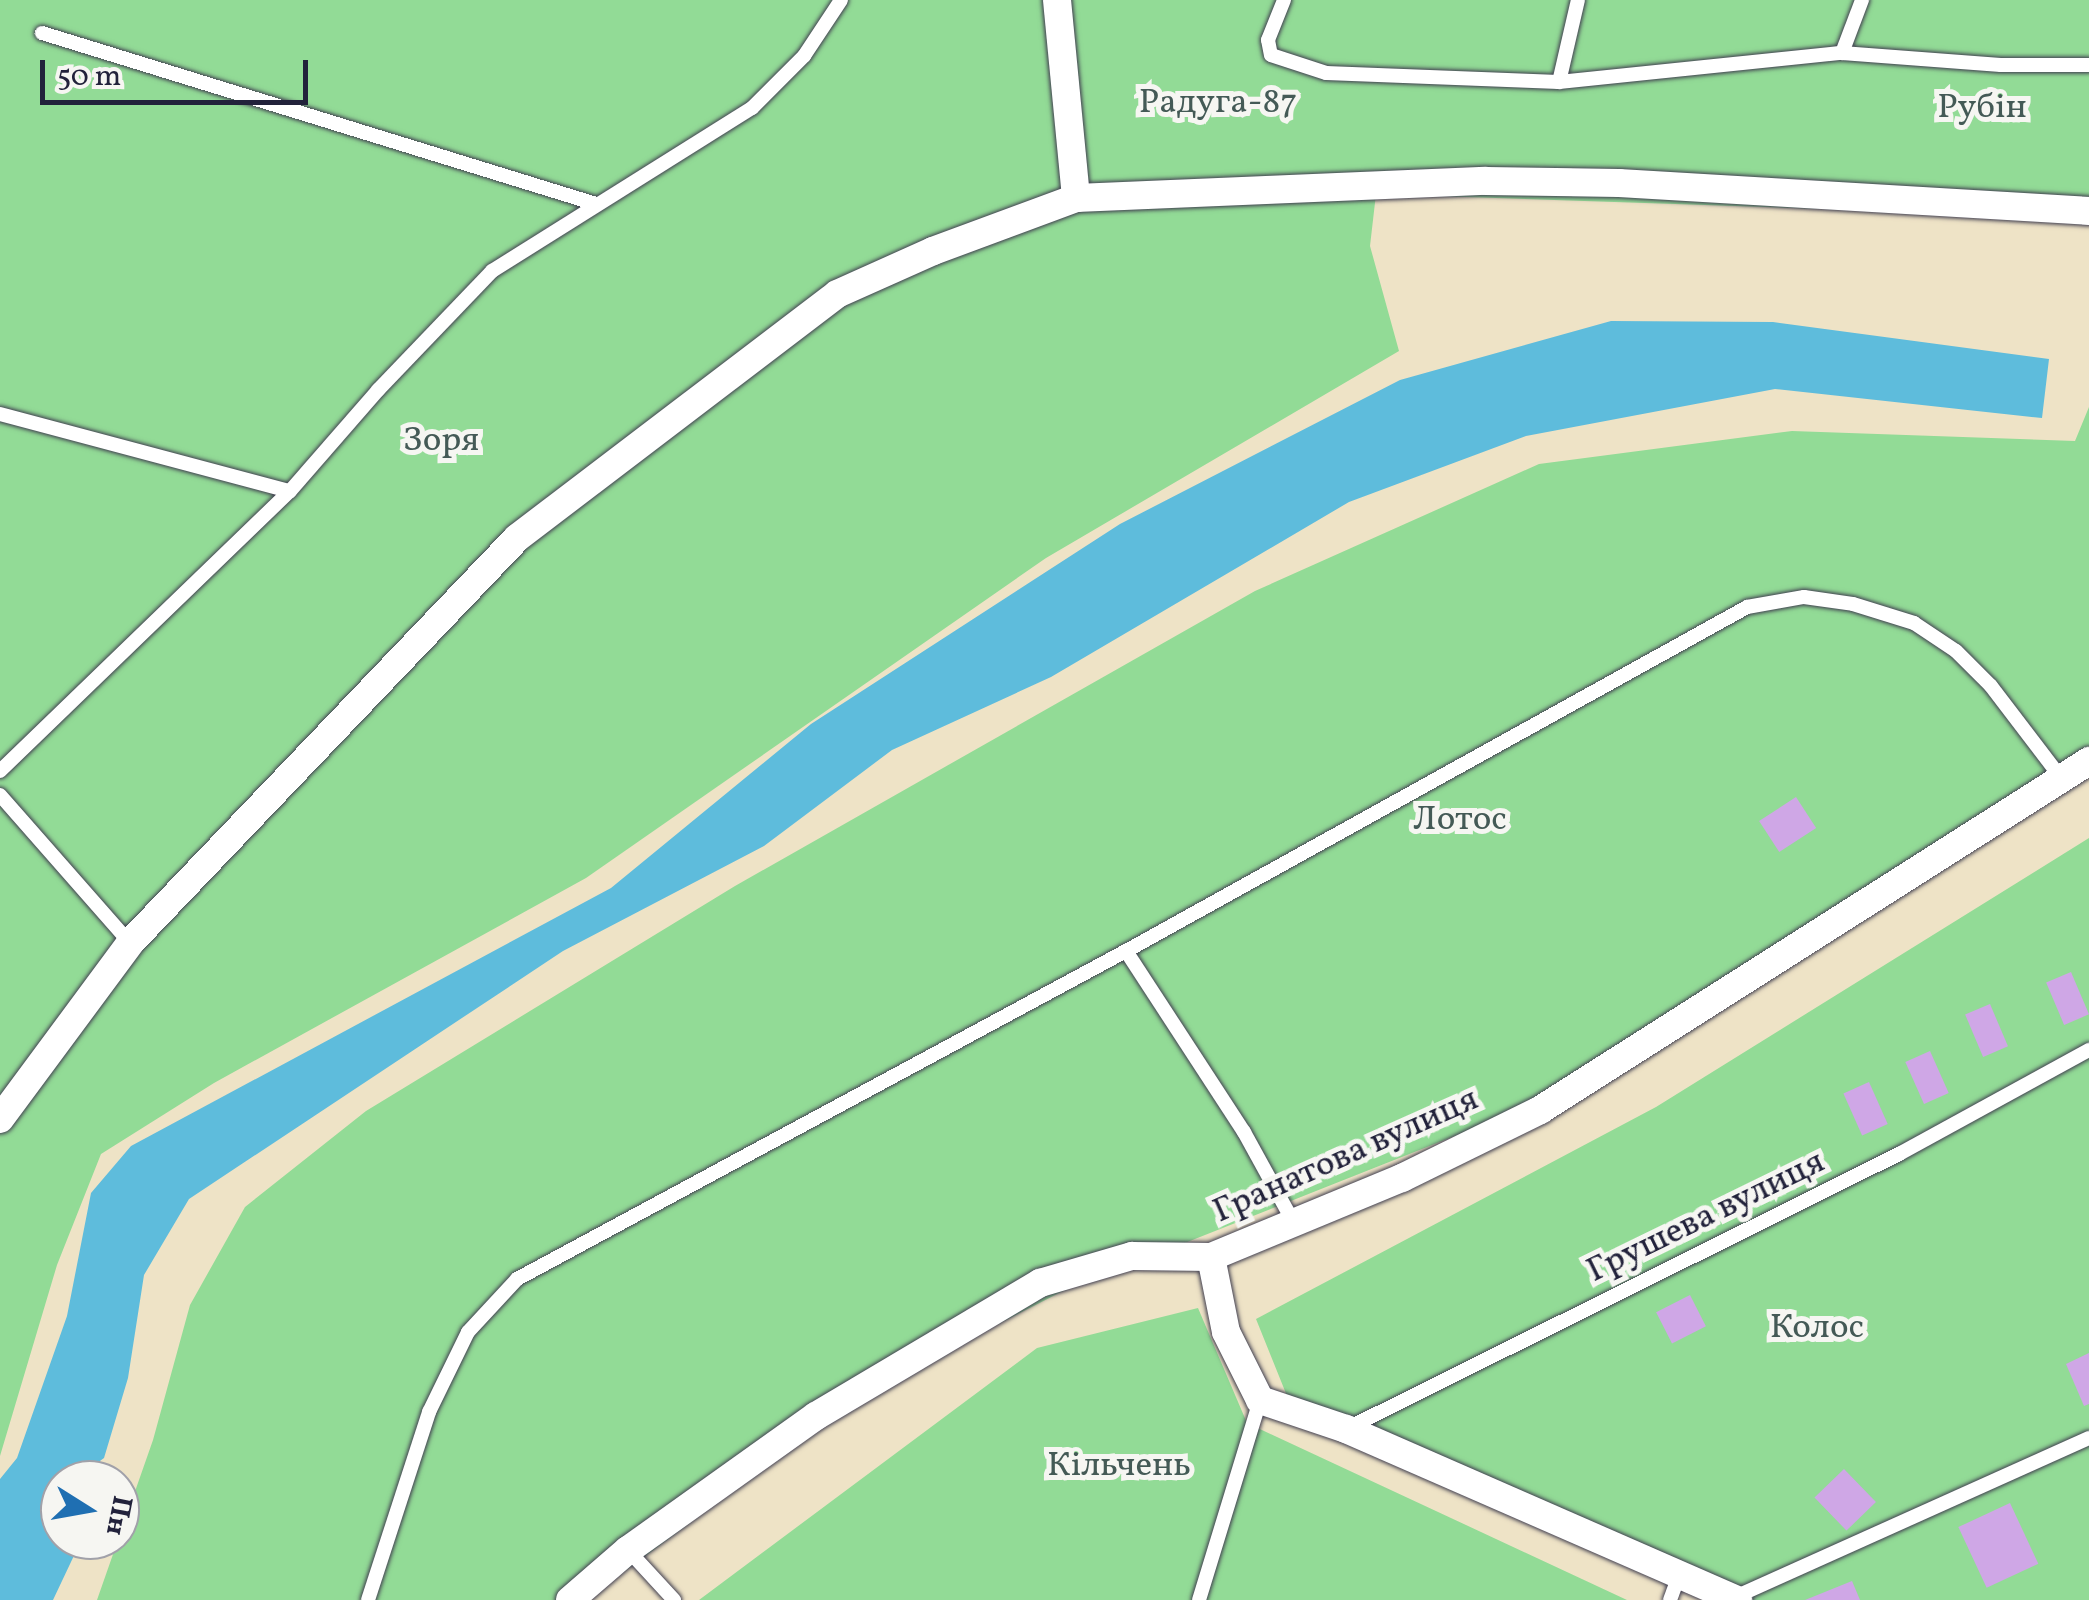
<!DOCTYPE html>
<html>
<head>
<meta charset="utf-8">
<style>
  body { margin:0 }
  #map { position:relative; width:2089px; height:1600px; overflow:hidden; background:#eee3c6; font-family:Vollkorn,serif }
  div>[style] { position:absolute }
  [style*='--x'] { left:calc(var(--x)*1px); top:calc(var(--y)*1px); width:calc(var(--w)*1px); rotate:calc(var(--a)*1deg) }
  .green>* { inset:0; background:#92db96 }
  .water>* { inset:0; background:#5ebcdc }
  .building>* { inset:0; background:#cfa7e6; transform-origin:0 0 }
  .roads { filter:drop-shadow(0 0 2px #413f50) drop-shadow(0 0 2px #413f50) }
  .lane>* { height:14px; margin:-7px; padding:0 7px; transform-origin:7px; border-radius:7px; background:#fff }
  .street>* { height:28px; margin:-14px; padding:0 14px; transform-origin:14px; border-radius:14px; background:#fff }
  span { translate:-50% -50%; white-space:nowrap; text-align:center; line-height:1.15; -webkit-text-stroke:10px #f6f6f2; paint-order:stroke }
  .park-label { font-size:35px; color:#445a56 }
  .street-label { font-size:35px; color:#22223b }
  .north { position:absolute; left:40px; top:1460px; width:100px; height:100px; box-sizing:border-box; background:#f6f6f2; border:2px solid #a1a1a9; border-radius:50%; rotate:101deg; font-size:28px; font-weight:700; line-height:40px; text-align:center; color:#22223b }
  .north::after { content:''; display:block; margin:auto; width:35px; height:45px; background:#1f6fb2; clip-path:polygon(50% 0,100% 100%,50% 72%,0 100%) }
  .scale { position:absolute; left:40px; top:60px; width:268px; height:45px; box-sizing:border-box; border:5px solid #22223b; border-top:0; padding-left:12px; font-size:30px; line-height:35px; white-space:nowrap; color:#22223b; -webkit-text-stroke:8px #f6f6f2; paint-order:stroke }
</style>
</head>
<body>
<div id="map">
  <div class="green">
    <i style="clip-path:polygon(0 0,2089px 0,2089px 218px,1376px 194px,1370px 246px,1399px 351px,1046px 558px,586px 878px,214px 1083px,101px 1154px,57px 1265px,0 1456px)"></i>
    <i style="clip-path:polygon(2089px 407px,2089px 777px,1596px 1080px,1061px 1292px,871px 1389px,586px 1600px,97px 1600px,153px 1440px,190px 1305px,245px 1207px,366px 1111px,735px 886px,1255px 591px,1539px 464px,1792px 431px,2075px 441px)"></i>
    <i style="clip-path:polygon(2089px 838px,2089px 1600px,1714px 1600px,1287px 1396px,1256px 1319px,1656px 1107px)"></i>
    <i style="clip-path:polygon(1198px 1308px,1247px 1423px,1627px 1600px,699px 1600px,1037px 1348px)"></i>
  </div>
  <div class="water">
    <i style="clip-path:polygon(1611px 321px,1773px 322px,2049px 359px,2042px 418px,1775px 389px,1526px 436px,1349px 502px,1051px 677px,892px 750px,764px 846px,563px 951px,189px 1199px,144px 1275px,128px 1378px,104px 1458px,74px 1480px,60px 1480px,60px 1490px,47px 1500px,60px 1518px,60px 1540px,76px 1540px,79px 1545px,53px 1600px,0 1600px,0 1479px,17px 1458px,67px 1316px,91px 1193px,131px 1146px,611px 888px,811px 724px,1120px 524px,1400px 380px)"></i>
  </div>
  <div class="building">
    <i style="left:1796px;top:797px;width:37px;height:44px;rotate:57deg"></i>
    <i style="left:2071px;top:972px;width:46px;height:27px;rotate:67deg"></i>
    <i style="left:1990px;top:1004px;width:46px;height:27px;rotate:67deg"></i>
    <i style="left:1930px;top:1051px;width:46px;height:27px;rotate:66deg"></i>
    <i style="left:1869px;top:1082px;width:46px;height:28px;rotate:66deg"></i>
    <i style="left:1690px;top:1295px;width:35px;height:38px;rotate:63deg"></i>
    <i style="clip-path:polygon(2089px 1353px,2089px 1404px,2084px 1406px,2066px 1364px)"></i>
    <i style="left:1844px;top:1469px;width:46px;height:41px;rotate:46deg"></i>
    <i style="left:2010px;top:1503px;width:67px;height:57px;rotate:65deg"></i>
    <i style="clip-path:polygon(1852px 1581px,1860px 1600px,1805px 1600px)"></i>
  </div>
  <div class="roads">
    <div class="lane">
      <i style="--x:1284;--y:0;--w:43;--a:111.8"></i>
      <i style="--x:1268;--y:40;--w:15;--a:79"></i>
      <i style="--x:1271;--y:55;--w:58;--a:18.1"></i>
      <i style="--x:1326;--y:73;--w:233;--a:2.2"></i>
      <i style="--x:1559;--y:82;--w:284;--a:-5.9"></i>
      <i style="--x:1842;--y:53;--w:159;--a:4.3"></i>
      <i style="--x:2001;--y:65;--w:88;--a:0"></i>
      <i style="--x:42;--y:33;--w:577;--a:17.15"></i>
      <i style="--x:1842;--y:53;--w:57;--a:-69.3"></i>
      <i style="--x:1559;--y:82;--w:84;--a:-77"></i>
      <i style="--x:0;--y:414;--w:300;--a:14.9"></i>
      <i style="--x:0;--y:771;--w:403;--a:-44"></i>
      <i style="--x:290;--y:491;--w:134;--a:-48.9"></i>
      <i style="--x:378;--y:390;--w:165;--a:-46.2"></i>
      <i style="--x:492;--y:271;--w:307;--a:-32.1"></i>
      <i style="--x:752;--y:108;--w:74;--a:-45"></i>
      <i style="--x:804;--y:56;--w:67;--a:-56.5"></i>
      <i style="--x:0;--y:795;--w:197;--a:48.7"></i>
      <i style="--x:1126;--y:951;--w:216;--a:56.9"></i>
      <i style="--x:1244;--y:1132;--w:102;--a:61.2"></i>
      <i style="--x:1346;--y:1429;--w:618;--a:-26.44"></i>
      <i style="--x:1899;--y:1154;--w:217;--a:-28.7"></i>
      <i style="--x:628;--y:1550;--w:68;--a:47.4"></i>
      <i style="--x:1735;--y:1597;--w:388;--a:-24.2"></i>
      <i style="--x:368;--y:1600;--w:198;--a:-72"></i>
      <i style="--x:429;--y:1412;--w:89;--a:-64"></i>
      <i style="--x:468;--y:1332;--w:72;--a:-47.2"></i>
      <i style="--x:517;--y:1279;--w:692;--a:-28.31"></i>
      <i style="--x:1126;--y:951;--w:710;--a:-28.98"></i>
      <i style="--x:1747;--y:607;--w:58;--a:-10"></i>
      <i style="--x:1804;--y:597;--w:49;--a:8.1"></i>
      <i style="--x:1853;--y:604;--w:64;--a:17.3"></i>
      <i style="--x:1914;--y:623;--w:50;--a:33.7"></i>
      <i style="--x:1956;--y:651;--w:49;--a:45"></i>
      <i style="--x:1991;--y:686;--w:116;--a:52.7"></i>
      <i style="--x:1199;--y:1600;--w:209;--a:-73"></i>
      <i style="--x:1670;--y:1600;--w:27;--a:-70"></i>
    </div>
    <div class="street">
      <i style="--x:1057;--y:0;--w:199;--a:84.5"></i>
      <i style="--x:0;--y:1119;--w:219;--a:-53.5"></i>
      <i style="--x:130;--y:943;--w:560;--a:-46.3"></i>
      <i style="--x:517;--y:538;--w:402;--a:-37.3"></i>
      <i style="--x:837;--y:294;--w:105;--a:-24.1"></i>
      <i style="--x:933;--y:251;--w:153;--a:-20.3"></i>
      <i style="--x:1076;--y:198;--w:410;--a:-2.4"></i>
      <i style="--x:1486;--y:181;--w:133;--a:0.9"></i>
      <i style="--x:1619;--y:183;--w:471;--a:3.4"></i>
      <i style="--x:1211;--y:1257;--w:76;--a:78.7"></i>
      <i style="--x:1226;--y:1332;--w:76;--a:63.4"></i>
      <i style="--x:1260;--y:1400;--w:91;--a:18.6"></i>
      <i style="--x:1346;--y:1429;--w:428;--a:23.6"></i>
      <i style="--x:570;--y:1600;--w:77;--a:-40.8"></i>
      <i style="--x:628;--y:1550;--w:231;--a:-35.5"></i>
      <i style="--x:816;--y:1416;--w:261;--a:-30.7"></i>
      <i style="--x:1040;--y:1283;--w:96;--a:-16.4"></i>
      <i style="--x:1132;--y:1256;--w:79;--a:0.7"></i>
      <i style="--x:1211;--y:1257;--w:207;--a:-22.5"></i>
      <i style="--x:1402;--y:1178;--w:154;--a:-26.2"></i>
      <i style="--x:1540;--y:1110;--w:651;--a:-32.44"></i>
    </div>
  </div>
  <div class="park-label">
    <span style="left:1218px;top:103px">Радуга-87</span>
    <span style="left:1982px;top:108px">Рубін</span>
    <span style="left:441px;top:441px">Зоря</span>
    <span style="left:1460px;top:820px">Лотос</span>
    <span style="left:1817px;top:1328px">Колос</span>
    <span style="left:1119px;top:1466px">Кільчень</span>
  </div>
  <div class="street-label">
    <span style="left:1346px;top:1156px;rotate:-24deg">Гранатова вулиця</span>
    <span style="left:1706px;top:1217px;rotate:-26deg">Грушева вулиця</span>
  </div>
  <div class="north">Пн</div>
  <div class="scale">50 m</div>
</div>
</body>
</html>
